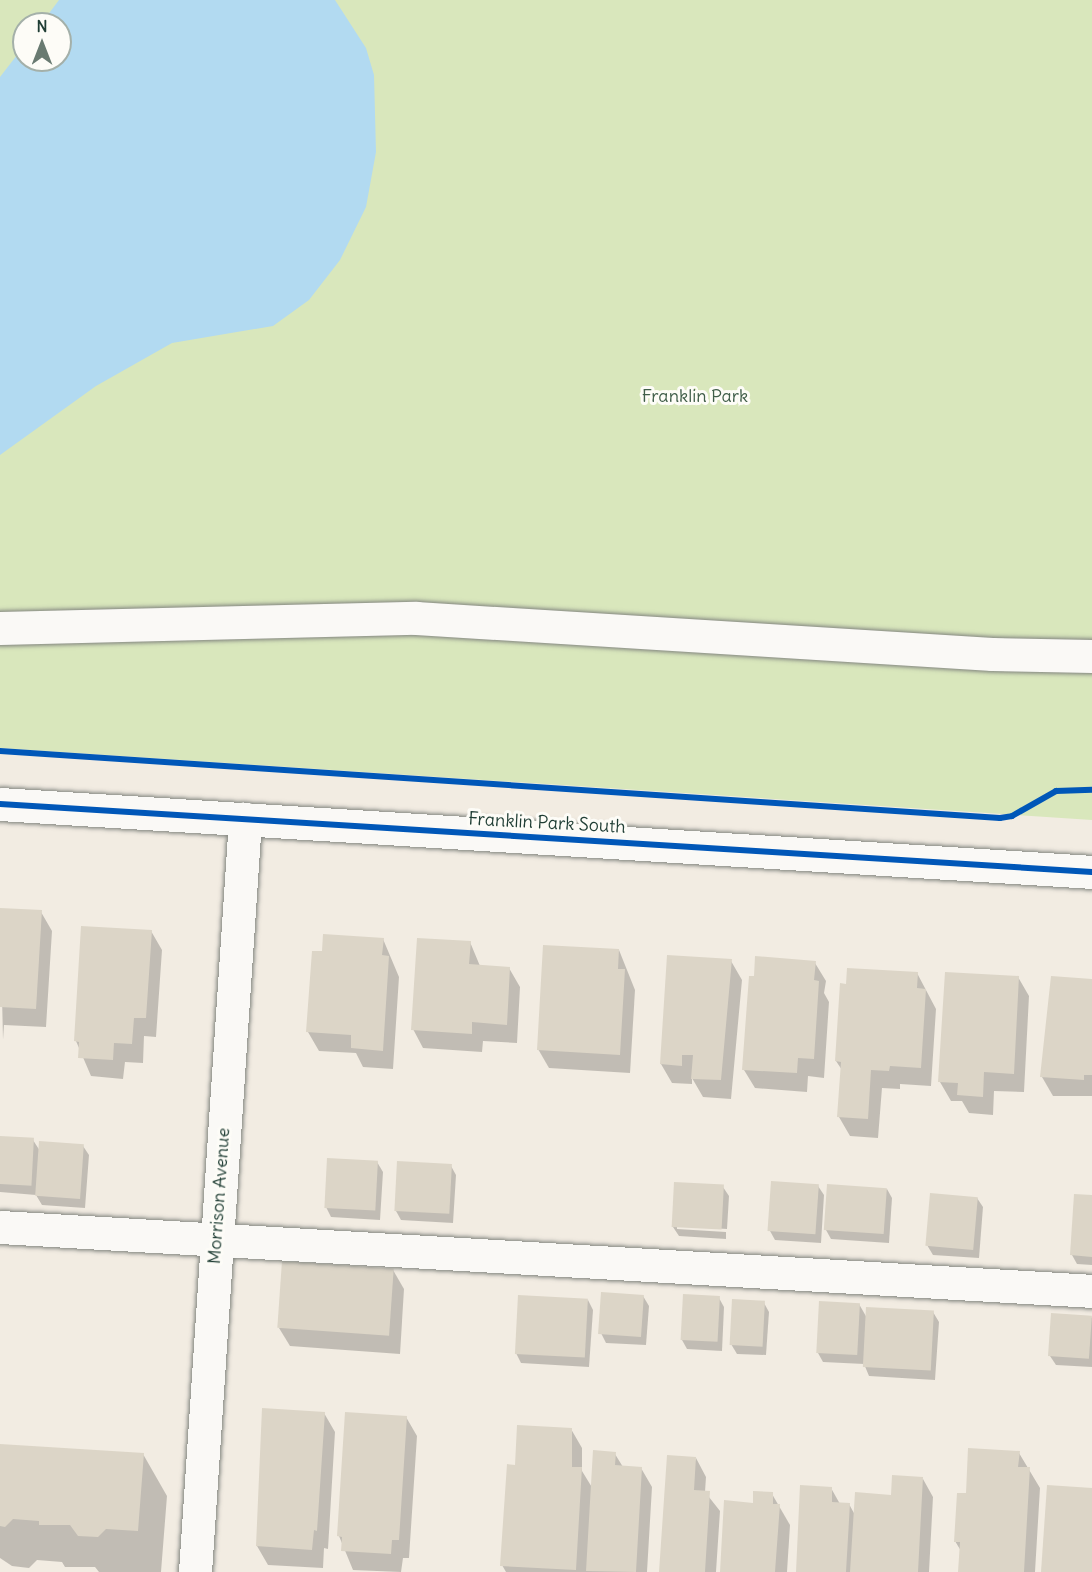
<!DOCTYPE html>
<html>
<head>
<meta charset="utf-8">
<style>
  body { margin:0 }
  #map { position:relative; width:1092px; height:1572px; overflow:hidden; background:#f2ece2; font-family:Delius,sans-serif }
  div>[style] { position:absolute }
  [style*='--x'] { left:calc(var(--x)*1px); top:calc(var(--y)*1px); width:calc(var(--w)*1px); rotate:calc(var(--a)*1deg) }
  .green>* { inset:0; background:#d9e7bc }
  .water>* { inset:0; background:#b2daf1 }
  .shadow>* { inset:0; background:#0003 }
  .building>* { inset:0; background:#dcd5c7; transform-origin:0 0 }
  .roads { filter:drop-shadow(0 0 2px #838680) drop-shadow(0 0 2px #838680) }
  .minor>* { height:33px; margin:-16.5px; padding:0 16.5px; transform-origin:16.5px; border-radius:16.5px; background:#faf9f6 }
  .cycleway>* { height:6px; margin:-3px; padding:0 3px; transform-origin:3px; border-radius:3px; background:#0057b8 }
  span { translate:-50% -50%; white-space:nowrap; text-align:center; line-height:1.15; -webkit-text-stroke:6px #fdfcf7; paint-order:stroke }
  .park-label { font-size:18px; color:#405e49 }
  .street-label { font-size:18px; color:#1f3d34 }
  .north { position:absolute; left:12px; top:12px; width:60px; height:60px; box-sizing:border-box; background:#fdfcf7; border:2px solid #a4b0a9; border-radius:50%; rotate:0deg; font-size:16px; font-weight:700; line-height:24px; text-align:center; color:#1f3d34 }
  .north::after { content:''; display:block; margin:auto; width:21px; height:27px; background:#697a71; clip-path:polygon(50% 0,100% 100%,50% 72%,0 100%) }
</style>
</head>
<body>
<div id="map">
  <div class="green">
    <i style="clip-path:polygon(evenodd,0 0,1092px 0,1092px 820px,0 748px,0 0,24px 24px,60px 24px,60px 60px,24px 60px,24px 24px)"></i>
  </div>
  <div class="water">
    <i style="clip-path:polygon(59px 0,335px 0,366px 48px,374px 75px,376px 152px,366px 207px,340px 260px,309px 300px,273px 326px,172px 343px,96px 386px,0 455px,0 77px,24px 46px,24px 60px,60px 60px,60px 24px,41px 24px)"></i>
  </div>
  <div class="shadow">
    <i style="clip-path:polygon(0 909px,41px 912px,52px 931px,46px 1027px,4px 1025px,3px 1040px)"></i>
    <i style="clip-path:polygon(151px 931px,162px 950px,156px 1037px,144px 1036px,143px 1063px,125px 1062px,123px 1079px,91px 1076px,76px 1041px)"></i>
    <i style="clip-path:polygon(383px 939px,399px 977px,393px 1069px,363px 1067px,356px 1053px,319px 1051px,308px 1032px)"></i>
    <i style="clip-path:polygon(470px 942px,480px 966px,509px 968px,520px 987px,517px 1043px,483px 1041px,482px 1052px,423px 1048px,413px 1029px)"></i>
    <i style="clip-path:polygon(619px 950px,635px 990px,630px 1073px,549px 1068px,538px 1049px)"></i>
    <i style="clip-path:polygon(731px 961px,742px 980px,731px 1099px,703px 1097px,692px 1078px,692px 1084px,672px 1083px,661px 1064px)"></i>
    <i style="clip-path:polygon(815px 963px,826px 981px,824px 993px,829px 1002px,824px 1078px,808px 1076px,807px 1092px,755px 1088px,744px 1070px)"></i>
    <i style="clip-path:polygon(917px 973px,936px 1009px,931px 1086px,900px 1084px,900px 1089px,882px 1088px,878px 1138px,850px 1136px,839px 1117px,842px 1070px,836px 1061px)"></i>
    <i style="clip-path:polygon(1018px 977px,1029px 996px,1024px 1092px,994px 1091px,993px 1115px,969px 1113px,962px 1101px,951px 1101px,940px 1082px)"></i>
    <i style="clip-path:polygon(1092px 981px,1092px 1096px,1053px 1096px,1042px 1077px)"></i>
    <i style="clip-path:polygon(0 1137px,33px 1140px,40px 1151px,83px 1146px,89px 1155px,85px 1208px,42px 1205px,36px 1195px,0 1192px)"></i>
    <i style="clip-path:polygon(377px 1162px,383px 1172px,380px 1220px,331px 1217px,326px 1207px)"></i>
    <i style="clip-path:polygon(451px 1166px,456px 1175px,453px 1223px,401px 1220px,396px 1211px)"></i>
    <i style="clip-path:polygon(818px 1186px,824px 1195px,821px 1243px,775px 1240px,770px 1231px)"></i>
    <i style="clip-path:polygon(723px 1187px,729px 1196px,727px 1229px,677px 1226px,677px 1229px,726px 1232px,726px 1239px,679px 1236px,673px 1227px)"></i>
    <i style="clip-path:polygon(887px 1189px,892px 1198px,889px 1243px,831px 1239px,826px 1230px)"></i>
    <i style="clip-path:polygon(1092px 1196px,1092px 1265px,1077px 1264px,1072px 1255px)"></i>
    <i style="clip-path:polygon(977px 1198px,983px 1207px,979px 1258px,933px 1255px,927px 1245px)"></i>
    <i style="clip-path:polygon(393px 1270px,404px 1289px,400px 1354px,290px 1346px,279px 1328px)"></i>
    <i style="clip-path:polygon(643px 1296px,649px 1306px,646px 1345px,606px 1343px,601px 1333px)"></i>
    <i style="clip-path:polygon(719px 1298px,724px 1307px,722px 1351px,687px 1349px,682px 1340px)"></i>
    <i style="clip-path:polygon(588px 1300px,593px 1310px,589px 1367px,521px 1363px,516px 1353px)"></i>
    <i style="clip-path:polygon(764px 1303px,769px 1312px,766px 1355px,737px 1354px,731px 1344px)"></i>
    <i style="clip-path:polygon(859px 1304px,867px 1318px,933px 1312px,939px 1322px,935px 1380px,869px 1376px,864px 1364px,823px 1362px,818px 1353px)"></i>
    <i style="clip-path:polygon(1092px 1317px,1092px 1367px,1056px 1365px,1050px 1356px)"></i>
    <i style="clip-path:polygon(324px 1413px,335px 1432px,328px 1549px,324px 1548px,323px 1568px,268px 1565px,257px 1546px)"></i>
    <i style="clip-path:polygon(406px 1417px,417px 1436px,409px 1558px,403px 1558px,401px 1572px,353px 1570px,339px 1536px)"></i>
    <i style="clip-path:polygon(571px 1429px,582px 1448px,582px 1471px,593px 1489px,615px 1454px,623px 1467px,641px 1468px,652px 1487px,647px 1572px,506px 1572px,502px 1565px,516px 1467px)"></i>
    <i style="clip-path:polygon(0 1446px,143px 1454px,167px 1496px,161px 1572px,99px 1572px,95px 1567px,65px 1567px,62px 1562px,37px 1560px,29px 1568px,12px 1566px,0 1558px)"></i>
    <i style="clip-path:polygon(1019px 1453px,1040px 1488px,1035px 1572px,960px 1572px,961px 1551px,955px 1541px,967px 1495px)"></i>
    <i style="clip-path:polygon(696px 1458px,706px 1477px,705px 1492px,720px 1511px,716px 1572px,660px 1572px)"></i>
    <i style="clip-path:polygon(923px 1479px,933px 1497px,929px 1572px,797px 1572px,831px 1488px,840px 1504px,849px 1504px,855px 1515px)"></i>
    <i style="clip-path:polygon(772px 1494px,790px 1525px,787px 1572px,721px 1572px,754px 1504px)"></i>
  </div>
  <div class="building">
    <i style="clip-path:polygon(0 908px,42px 910px,36px 1009px,0 1007px)"></i>
    <i style="clip-path:polygon(81px 926px,152px 930px,146px 1018px,134px 1018px,132px 1044px,114px 1043px,113px 1060px,78px 1058px,79px 1042px,74px 1041px)"></i>
    <i style="clip-path:polygon(323px 934px,384px 938px,382px 955px,389px 956px,383px 1051px,351px 1048px,351px 1035px,306px 1032px,312px 951px,322px 951px)"></i>
    <i style="clip-path:polygon(417px 938px,471px 941px,469px 964px,510px 967px,507px 1025px,472px 1022px,472px 1034px,411px 1030px)"></i>
    <i style="clip-path:polygon(543px 945px,619px 949px,618px 969px,625px 969px,620px 1055px,537px 1050px)"></i>
    <i style="clip-path:polygon(667px 955px,732px 959px,721px 1080px,691px 1079px,693px 1055px,682px 1055px,682px 1066px,660px 1064px)"></i>
    <i style="clip-path:polygon(755px 956px,816px 961px,814px 980px,819px 981px,814px 1059px,798px 1058px,797px 1073px,742px 1070px,749px 976px,754px 976px)"></i>
    <i style="clip-path:polygon(847px 968px,918px 972px,917px 988px,926px 989px,921px 1068px,890px 1066px,889px 1071px,871px 1070px,868px 1119px,837px 1117px,841px 1062px,835px 1061px,840px 983px,846px 984px)"></i>
    <i style="clip-path:polygon(945px 972px,1019px 976px,1014px 1074px,984px 1072px,983px 1097px,957px 1095px,958px 1083px,938px 1082px)"></i>
    <i style="clip-path:polygon(1051px 976px,1092px 979px,1092px 1075px,1084px 1075px,1084px 1080px,1040px 1077px)"></i>
    <i style="left:0;top:1136px;width:34px;height:48px;rotate:3deg"></i>
    <i style="left:39px;top:1141px;width:45px;height:55px;rotate:4deg"></i>
    <i style="left:327px;top:1158px;width:51px;height:50px;rotate:3deg"></i>
    <i style="left:397px;top:1161px;width:55px;height:50px;rotate:3deg"></i>
    <i style="left:771px;top:1181px;width:48px;height:50px;rotate:4deg"></i>
    <i style="left:674px;top:1182px;width:50px;height:45px;rotate:3deg"></i>
    <i style="left:827px;top:1184px;width:60px;height:46px;rotate:4deg"></i>
    <i style="left:930px;top:1193px;width:48px;height:53px;rotate:5deg"></i>
    <i style="clip-path:polygon(1074px 1194px,1092px 1195px,1092px 1257px,1070px 1255px)"></i>
    <i style="left:282px;top:1261px;width:112px;height:67px;rotate:4deg"></i>
    <i style="left:601px;top:1292px;width:43px;height:42px;rotate:4deg"></i>
    <i style="left:683px;top:1294px;width:37px;height:46px;rotate:3deg"></i>
    <i style="left:518px;top:1295px;width:70px;height:59px;rotate:3deg"></i>
    <i style="left:732px;top:1299px;width:33px;height:46px;rotate:3deg"></i>
    <i style="left:819px;top:1301px;width:41px;height:52px;rotate:3deg"></i>
    <i style="left:866px;top:1307px;width:68px;height:60px;rotate:3deg"></i>
    <i style="left:1051px;top:1313px;width:41px;height:43px;rotate:4deg"></i>
    <i style="clip-path:polygon(262px 1408px,325px 1412px,317px 1531px,314px 1530px,312px 1550px,256px 1546px)"></i>
    <i style="clip-path:polygon(345px 1412px,407px 1416px,399px 1540px,392px 1540px,391px 1554px,341px 1551px,342px 1537px,337px 1536px)"></i>
    <i style="clip-path:polygon(517px 1425px,572px 1428px,572px 1467px,582px 1467px,576px 1570px,500px 1566px,507px 1464px,515px 1465px)"></i>
    <i style="clip-path:polygon(0 1444px,144px 1453px,138px 1531px,106px 1529px,98px 1537px,78px 1536px,70px 1525px,39px 1525px,39px 1521px,13px 1519px,5px 1527px,0 1526px)"></i>
    <i style="clip-path:polygon(968px 1448px,1020px 1451px,1018px 1467px,1030px 1467px,1024px 1572px,958px 1572px,960px 1542px,954px 1542px,957px 1493px,966px 1493px)"></i>
    <i style="clip-path:polygon(593px 1450px,616px 1452px,615px 1465px,642px 1467px,636px 1572px,586px 1571px)"></i>
    <i style="clip-path:polygon(667px 1455px,696px 1457px,694px 1490px,710px 1491px,705px 1572px,659px 1572px)"></i>
    <i style="clip-path:polygon(892px 1475px,923px 1477px,918px 1572px,850px 1572px,855px 1492px,891px 1495px)"></i>
    <i style="clip-path:polygon(800px 1485px,832px 1487px,832px 1502px,850px 1503px,846px 1572px,796px 1572px)"></i>
    <i style="clip-path:polygon(1047px 1485px,1092px 1488px,1092px 1572px,1041px 1572px)"></i>
    <i style="clip-path:polygon(753px 1491px,773px 1492px,773px 1504px,780px 1504px,775px 1572px,720px 1572px,724px 1500px,753px 1503px)"></i>
  </div>
  <div class="roads">
    <div class="minor">
      <i style="--x:0;--y:628;--w:416;--a:-1.4"></i>
      <i style="--x:416;--y:618;--w:577;--a:3.58"></i>
      <i style="--x:992;--y:654;--w:100;--a:1.1"></i>
      <i style="--x:0;--y:804;--w:1094;--a:3.56"></i>
      <i style="--x:0;--y:1227;--w:1094;--a:3.35"></i>
      <i style="--x:195;--y:1572;--w:755;--a:-86.2"></i>
    </div>
  </div>
  <div class="cycleway">
    <i style="--x:0;--y:751;--w:1002;--a:3.83"></i>
    <i style="--x:1000;--y:818;--w:12;--a:-9"></i>
    <i style="--x:1012;--y:816;--w:51;--a:-29.6"></i>
    <i style="--x:1056;--y:791;--w:36;--a:-2"></i>
    <i style="--x:0;--y:804;--w:1094;--a:3.56"></i>
  </div>
  <div class="park-label">
    <span style="left:695px;top:396px">Franklin Park</span>
  </div>
  <div class="street-label">
    <span style="left:547px;top:823px;rotate:3deg">Franklin Park South</span>
    <span style="left:219px;top:1196px;rotate:-86deg">Morrison Avenue</span>
  </div>
  <div class="north">N</div>
</div>
</body>
</html>
